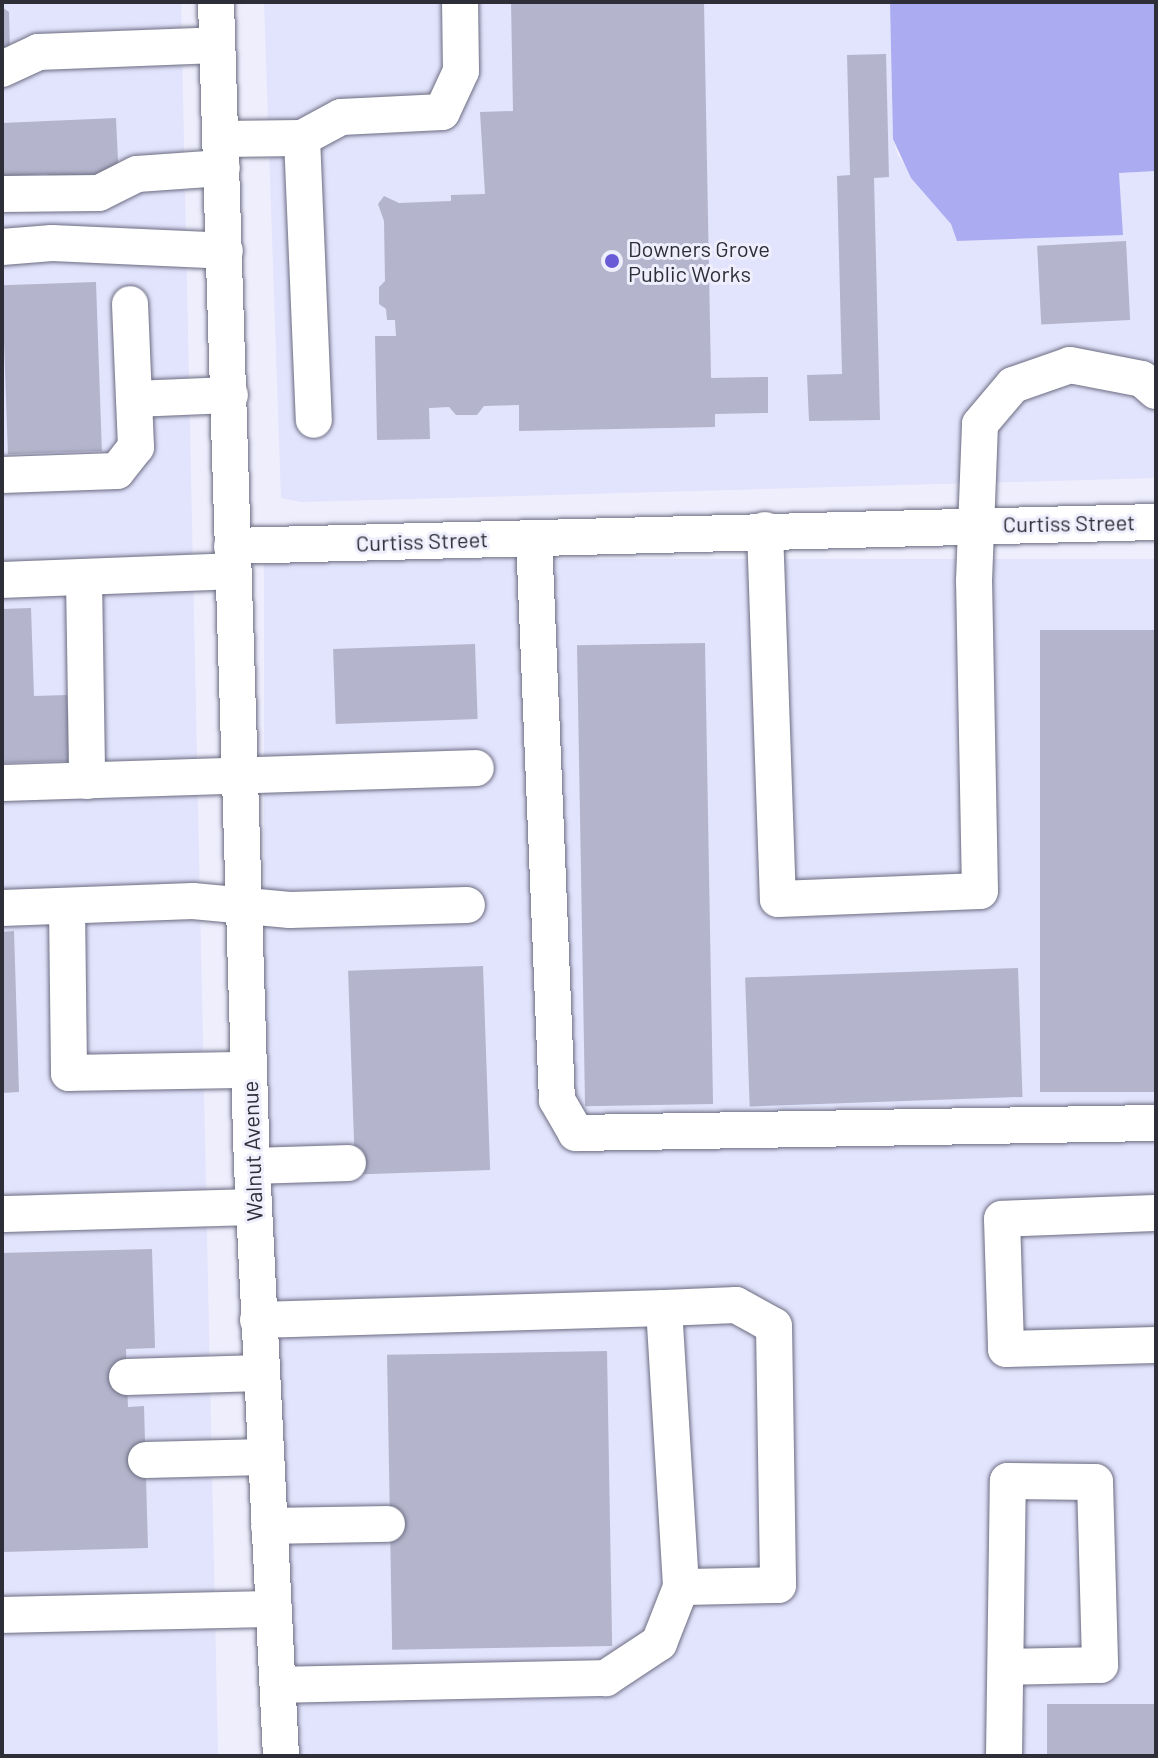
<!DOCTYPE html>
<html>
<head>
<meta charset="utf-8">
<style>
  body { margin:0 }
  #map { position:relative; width:1158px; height:1758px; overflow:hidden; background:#eeeefd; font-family:Barlow,sans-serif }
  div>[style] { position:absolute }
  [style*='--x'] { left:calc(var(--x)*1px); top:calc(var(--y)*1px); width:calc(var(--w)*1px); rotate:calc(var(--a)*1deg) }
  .built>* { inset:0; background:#e2e3fc; transform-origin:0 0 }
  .forest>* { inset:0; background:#ababf1 }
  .building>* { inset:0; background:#b4b5cc; transform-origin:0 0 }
  .roads { filter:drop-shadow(0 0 2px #6b6c81) drop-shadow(0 0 2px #6b6c81) }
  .minor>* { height:36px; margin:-18px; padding:0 18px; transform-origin:18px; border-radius:18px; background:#fff }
  .dots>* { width:22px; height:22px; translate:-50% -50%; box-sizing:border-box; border:4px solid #eeeefd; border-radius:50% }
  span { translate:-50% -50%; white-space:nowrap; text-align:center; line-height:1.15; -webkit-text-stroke:6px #eeeefd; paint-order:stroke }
  .poi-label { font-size:22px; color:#2d2e37 }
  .left { translate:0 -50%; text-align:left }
  .street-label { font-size:22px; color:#2d2e37 }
  .frame { position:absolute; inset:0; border:4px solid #2d2e37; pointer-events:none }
</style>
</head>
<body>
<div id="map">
  <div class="built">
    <i style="clip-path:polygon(2px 2px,181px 2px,218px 1756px,2px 1756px)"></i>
    <i style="clip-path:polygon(264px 2px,890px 2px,893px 139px,898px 156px,951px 224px,1122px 235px,1119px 173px,1156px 171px,1156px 478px,301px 502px,281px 498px)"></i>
    <i style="left:1156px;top:559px;width:1197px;height:892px;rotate:90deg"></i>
  </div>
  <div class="forest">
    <i style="clip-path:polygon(890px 2px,1156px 2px,1156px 171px,1119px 173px,1123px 235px,957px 241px,951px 224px,911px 178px,893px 139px)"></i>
  </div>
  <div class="building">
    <i style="clip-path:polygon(511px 2px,704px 2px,711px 378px,768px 377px,768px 413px,715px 414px,715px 427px,519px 431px,519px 405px,484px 406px,477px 415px,456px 415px,449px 407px,429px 408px,430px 439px,377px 440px,375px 336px,396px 336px,395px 320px,387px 320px,386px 309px,379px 304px,379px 287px,385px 281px,384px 221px,378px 204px,384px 196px,399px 203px,451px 201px,451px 195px,485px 194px,480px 112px,513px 111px)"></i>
    <i style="clip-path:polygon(2px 7px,9px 12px,10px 53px,2px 53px)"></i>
    <i style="clip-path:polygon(886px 54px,889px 177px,874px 178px,880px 420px,809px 421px,807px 375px,842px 374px,837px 176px,850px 175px,847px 55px)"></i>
    <i style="clip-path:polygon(116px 118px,119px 182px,69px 184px,46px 174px,2px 177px,2px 123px)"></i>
    <i style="left:1126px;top:241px;width:79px;height:89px;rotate:87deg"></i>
    <i style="left:96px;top:282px;width:169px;height:94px;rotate:88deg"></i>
    <i style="clip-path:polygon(31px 608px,34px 696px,67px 695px,70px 761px,2px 763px,2px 609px)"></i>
    <i style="left:1156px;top:630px;width:462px;height:116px;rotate:90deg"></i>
    <i style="left:705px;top:643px;width:461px;height:128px;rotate:89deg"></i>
    <i style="left:475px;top:644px;width:75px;height:142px;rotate:88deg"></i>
    <i style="clip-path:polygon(14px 931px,19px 1092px,2px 1093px,2px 932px)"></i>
    <i style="left:483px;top:966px;width:204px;height:135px;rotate:88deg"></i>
    <i style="left:1018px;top:968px;width:129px;height:273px;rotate:88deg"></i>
    <i style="clip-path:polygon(152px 1249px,155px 1348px,126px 1349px,128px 1407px,144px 1406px,148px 1548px,2px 1552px,2px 1253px)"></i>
    <i style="left:607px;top:1351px;width:295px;height:220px;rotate:89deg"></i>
    <i style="left:1156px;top:1704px;width:52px;height:109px;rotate:90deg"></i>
  </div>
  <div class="roads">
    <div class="minor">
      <i style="--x:216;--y:2;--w:1165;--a:88.23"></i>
      <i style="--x:252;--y:1166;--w:591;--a:87.19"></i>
      <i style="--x:2;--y:69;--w:40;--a:-25"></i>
      <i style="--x:38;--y:52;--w:179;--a:-2.2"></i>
      <i style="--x:302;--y:138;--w:44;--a:-28.3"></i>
      <i style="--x:341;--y:117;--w:101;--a:-2.8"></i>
      <i style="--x:442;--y:112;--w:45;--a:-65.1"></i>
      <i style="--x:461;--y:71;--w:69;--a:-90.8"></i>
      <i style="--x:221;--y:139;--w:81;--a:-0.7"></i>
      <i style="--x:302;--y:138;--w:282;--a:87.6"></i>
      <i style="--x:2;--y:194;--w:97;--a:-0.6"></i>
      <i style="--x:99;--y:193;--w:42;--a:-26.6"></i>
      <i style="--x:137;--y:174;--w:85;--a:-4"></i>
      <i style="--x:2;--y:247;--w:50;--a:-4.6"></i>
      <i style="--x:52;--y:243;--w:173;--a:2.6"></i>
      <i style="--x:134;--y:399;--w:96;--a:-2.4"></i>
      <i style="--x:2;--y:475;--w:115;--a:-2"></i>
      <i style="--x:117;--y:471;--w:31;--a:-52"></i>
      <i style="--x:136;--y:447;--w:143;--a:-92.4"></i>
      <i style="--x:765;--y:530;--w:369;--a:88"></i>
      <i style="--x:778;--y:899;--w:202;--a:-2.3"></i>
      <i style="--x:980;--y:891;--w:310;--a:-91.1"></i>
      <i style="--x:974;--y:581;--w:157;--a:-87.8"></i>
      <i style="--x:980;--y:424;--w:51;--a:-49.8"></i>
      <i style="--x:1013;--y:385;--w:60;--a:-19.3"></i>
      <i style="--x:1070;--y:365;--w:73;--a:11"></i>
      <i style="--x:1142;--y:379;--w:18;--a:41"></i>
      <i style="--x:534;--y:538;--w:562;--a:87.66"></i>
      <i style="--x:557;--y:1100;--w:38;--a:60"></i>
      <i style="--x:576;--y:1133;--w:580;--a:-0.99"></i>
      <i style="--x:232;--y:546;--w:924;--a:-1.49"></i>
      <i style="--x:84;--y:579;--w:202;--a:89.1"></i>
      <i style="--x:2;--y:580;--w:231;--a:-2.2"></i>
      <i style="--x:2;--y:783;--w:474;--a:-1.8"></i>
      <i style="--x:67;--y:907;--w:166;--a:89.3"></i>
      <i style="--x:69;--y:1073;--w:180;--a:-1"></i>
      <i style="--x:2;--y:908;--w:191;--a:-2.1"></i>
      <i style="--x:193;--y:901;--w:97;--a:5.3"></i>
      <i style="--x:290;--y:910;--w:177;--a:-1.6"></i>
      <i style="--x:252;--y:1166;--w:96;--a:-1.8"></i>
      <i style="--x:1156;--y:1213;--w:154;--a:177.8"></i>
      <i style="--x:1002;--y:1219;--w:130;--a:88.2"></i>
      <i style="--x:1006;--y:1349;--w:150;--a:-1.5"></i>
      <i style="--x:2;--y:1214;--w:252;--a:-1.6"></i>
      <i style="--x:664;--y:1308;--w:72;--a:-2.4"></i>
      <i style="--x:736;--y:1305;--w:43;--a:28.9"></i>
      <i style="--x:774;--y:1326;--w:259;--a:89.1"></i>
      <i style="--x:778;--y:1585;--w:97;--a:178.8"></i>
      <i style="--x:258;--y:1320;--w:406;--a:-1.7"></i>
      <i style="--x:664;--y:1308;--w:280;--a:86.5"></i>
      <i style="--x:681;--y:1587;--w:60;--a:111.4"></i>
      <i style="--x:659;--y:1643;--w:64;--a:146.6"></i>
      <i style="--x:606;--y:1678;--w:327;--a:178.8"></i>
      <i style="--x:127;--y:1377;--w:134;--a:-1.7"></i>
      <i style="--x:146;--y:1460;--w:119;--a:-1.4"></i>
      <i style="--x:269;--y:1526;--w:118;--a:-1"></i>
      <i style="--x:2;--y:1615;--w:272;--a:-1.3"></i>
      <i style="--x:1004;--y:1756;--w:275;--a:-89.2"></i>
      <i style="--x:1008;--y:1481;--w:87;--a:0.7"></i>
      <i style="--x:1095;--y:1482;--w:183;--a:88.4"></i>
      <i style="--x:1100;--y:1665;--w:94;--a:178.8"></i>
    </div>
  </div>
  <div class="dots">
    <i style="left:612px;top:261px;background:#695bd5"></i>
  </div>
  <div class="poi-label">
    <span class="left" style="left:628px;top:261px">Downers Grove<br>Public Works</span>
  </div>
  <div class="street-label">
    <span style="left:1069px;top:523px;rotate:-1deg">Curtiss Street</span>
    <span style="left:422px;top:541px;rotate:-2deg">Curtiss Street</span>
    <span style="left:252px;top:1151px;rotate:-92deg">Walnut Avenue</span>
  </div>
  <div class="frame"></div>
</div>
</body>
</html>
